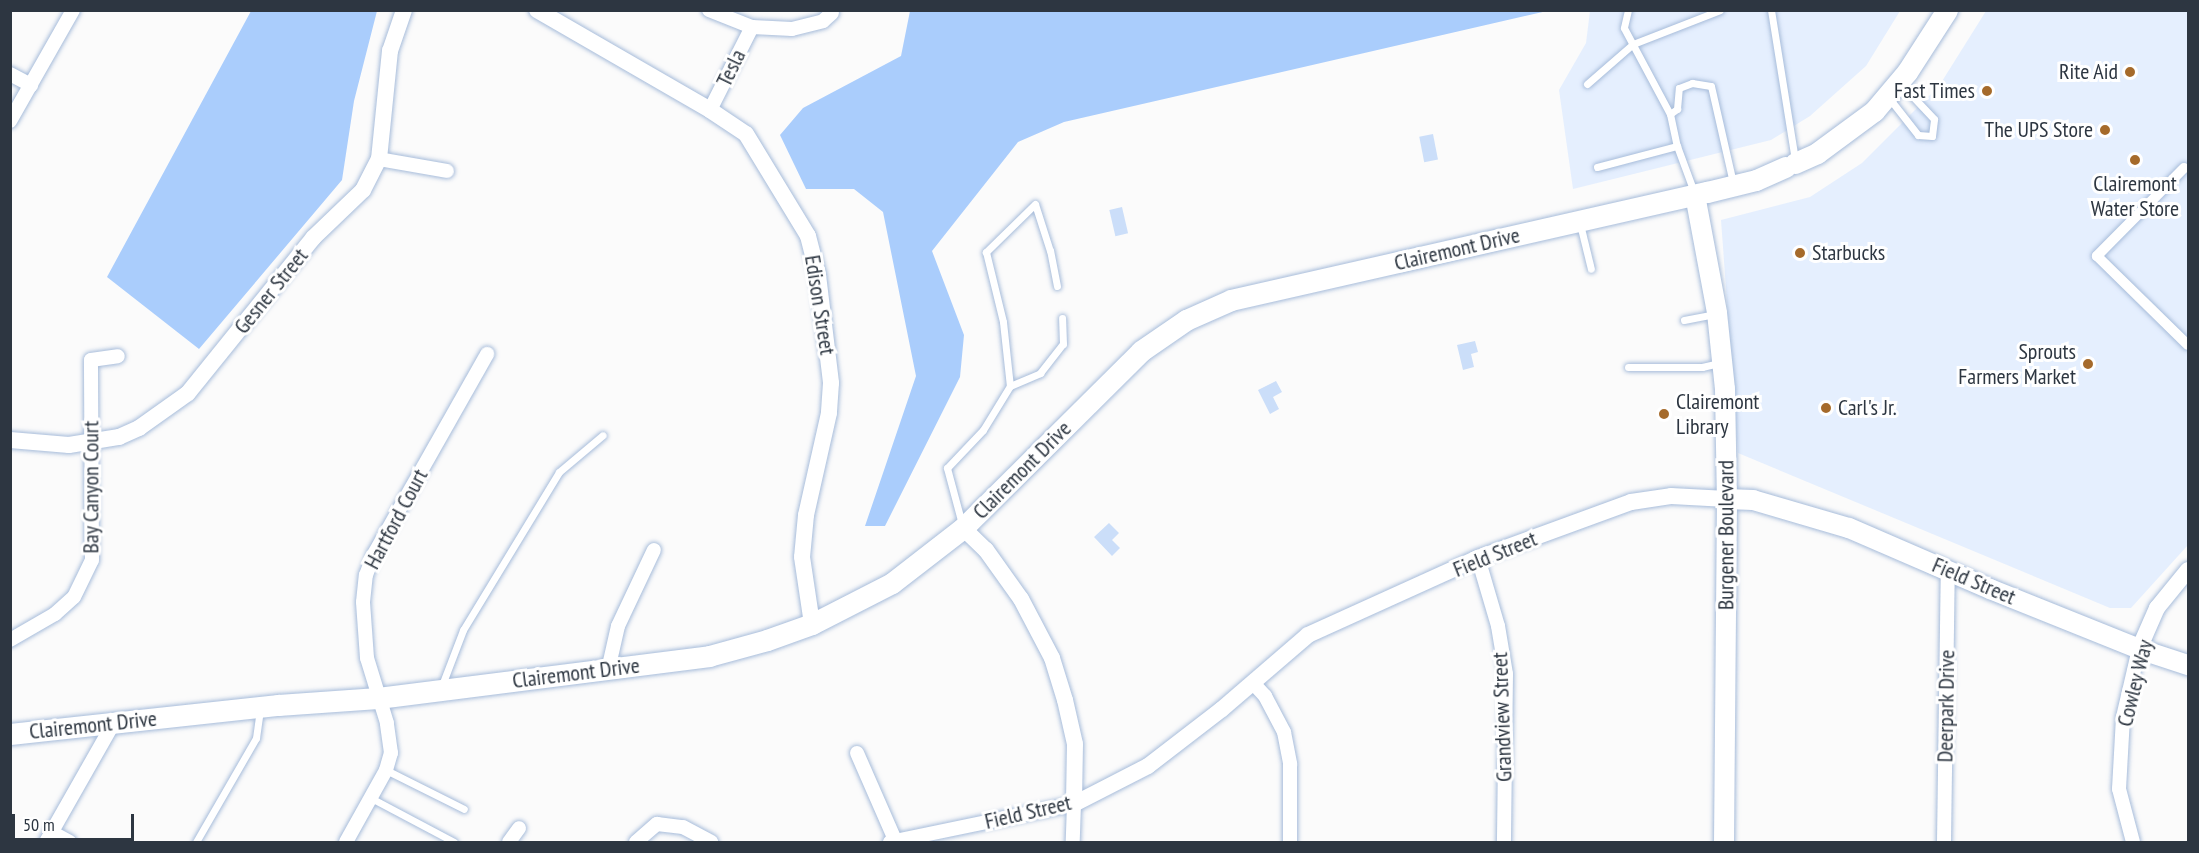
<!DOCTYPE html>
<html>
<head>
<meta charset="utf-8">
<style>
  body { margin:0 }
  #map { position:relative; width:2199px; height:853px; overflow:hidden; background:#fbfbfb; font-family:"PT Sans Narrow",sans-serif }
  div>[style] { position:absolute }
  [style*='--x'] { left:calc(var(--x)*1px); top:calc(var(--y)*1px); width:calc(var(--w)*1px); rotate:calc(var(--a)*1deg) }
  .built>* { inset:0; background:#e5effe }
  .green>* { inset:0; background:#aacdfc }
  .water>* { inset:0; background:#cbdef9; transform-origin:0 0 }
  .roads { filter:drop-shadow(0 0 2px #a7bcda) drop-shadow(0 0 2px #a7bcda) }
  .service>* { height:7px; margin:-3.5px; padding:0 3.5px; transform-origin:3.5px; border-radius:3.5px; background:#fff }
  .pedestrian>* { height:10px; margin:-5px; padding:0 5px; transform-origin:5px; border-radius:5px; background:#fff }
  .minor>* { height:14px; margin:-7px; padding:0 7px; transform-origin:7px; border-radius:7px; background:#fff }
  .tertiary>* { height:16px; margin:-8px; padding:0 8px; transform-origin:8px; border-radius:8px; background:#fff }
  .secondary>* { height:20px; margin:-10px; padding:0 10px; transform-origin:10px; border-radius:10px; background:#fff }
  .primary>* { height:21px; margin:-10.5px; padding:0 10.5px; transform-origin:10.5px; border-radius:10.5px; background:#fff }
  .dots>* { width:16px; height:16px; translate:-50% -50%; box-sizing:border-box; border:3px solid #fff; border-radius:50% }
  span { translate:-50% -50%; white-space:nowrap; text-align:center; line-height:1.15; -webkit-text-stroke:6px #fff; paint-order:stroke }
  .street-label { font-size:22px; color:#2d3641 }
  .poi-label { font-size:22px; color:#2d3641 }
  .right { translate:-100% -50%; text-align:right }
  .left { translate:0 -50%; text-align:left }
  .frame { position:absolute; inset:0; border:12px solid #2d3641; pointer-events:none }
  .scale { position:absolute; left:12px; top:814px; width:122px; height:27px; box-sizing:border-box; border:3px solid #2d3641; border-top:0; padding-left:8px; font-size:18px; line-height:21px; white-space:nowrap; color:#2d3641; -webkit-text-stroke:4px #fff; paint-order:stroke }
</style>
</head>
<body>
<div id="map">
  <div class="built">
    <i style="clip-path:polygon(1590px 11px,1900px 11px,1866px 66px,1810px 116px,1771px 140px,1573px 189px,1559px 90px,1586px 43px)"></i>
    <i style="clip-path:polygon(1986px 11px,2188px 11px,2188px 545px,2131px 608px,2110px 608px,1738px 453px,1721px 220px,1810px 197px,1862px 163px,1939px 86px)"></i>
  </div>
  <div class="green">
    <i style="clip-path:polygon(251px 11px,377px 11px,354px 101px,342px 180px,199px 349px,107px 277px)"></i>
    <i style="clip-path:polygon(910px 11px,910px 10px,1547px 11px,1064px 122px,1018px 142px,932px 251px,964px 335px,960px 377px,885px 526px,865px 526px,916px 376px,883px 212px,854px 189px,806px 189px,780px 135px,803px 108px,901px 56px)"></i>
  </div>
  <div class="water">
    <i style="left:1433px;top:134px;width:26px;height:14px;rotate:79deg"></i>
    <i style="left:1122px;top:207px;width:27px;height:13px;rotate:77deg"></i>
    <i style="clip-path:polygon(1475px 341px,1478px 352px,1471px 354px,1474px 367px,1463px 370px,1457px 345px)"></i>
    <i style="clip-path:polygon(1276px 381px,1282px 392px,1273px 397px,1279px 409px,1270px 414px,1258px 390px)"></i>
    <i style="clip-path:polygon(1109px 523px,1119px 533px,1112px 540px,1120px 548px,1112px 556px,1094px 537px)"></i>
  </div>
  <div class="roads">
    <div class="service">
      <i style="--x:1628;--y:10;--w:18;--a:103"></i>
      <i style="--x:1624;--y:28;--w:98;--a:61.9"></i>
      <i style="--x:1670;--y:114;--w:9;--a:-36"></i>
      <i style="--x:1677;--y:109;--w:21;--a:-85"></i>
      <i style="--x:1679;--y:88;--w:14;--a:-21"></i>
      <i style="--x:1692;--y:83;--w:19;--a:9"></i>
      <i style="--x:1711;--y:86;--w:99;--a:77.2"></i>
      <i style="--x:1771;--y:10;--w:152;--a:80.9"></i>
      <i style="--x:1587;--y:84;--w:61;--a:-41"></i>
      <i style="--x:1633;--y:44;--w:93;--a:-21.3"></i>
      <i style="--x:1889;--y:98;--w:47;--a:51.9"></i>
      <i style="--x:1918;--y:135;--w:14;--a:4"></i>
      <i style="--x:1932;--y:136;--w:17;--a:-83"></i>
      <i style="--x:1934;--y:119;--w:48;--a:-133.3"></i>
      <i style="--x:1670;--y:114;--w:33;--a:78"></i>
      <i style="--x:1677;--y:146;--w:49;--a:69.7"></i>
      <i style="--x:1597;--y:167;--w:83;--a:-14.7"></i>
      <i style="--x:1580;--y:224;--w:46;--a:76.3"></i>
      <i style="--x:1057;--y:286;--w:36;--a:-101"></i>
      <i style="--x:1050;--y:251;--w:49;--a:-107.7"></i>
      <i style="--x:1035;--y:204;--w:69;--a:135.6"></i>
      <i style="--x:986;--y:252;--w:72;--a:76.3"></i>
      <i style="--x:1003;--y:322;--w:64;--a:83.8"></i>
      <i style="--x:1010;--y:386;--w:33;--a:-23"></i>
      <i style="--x:1040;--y:373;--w:37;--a:-52"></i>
      <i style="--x:1063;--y:344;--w:26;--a:-92"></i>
      <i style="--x:1684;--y:320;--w:31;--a:-11"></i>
      <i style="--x:1628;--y:367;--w:74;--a:0"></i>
      <i style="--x:1702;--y:367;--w:18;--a:-13"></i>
      <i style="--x:962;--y:524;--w:58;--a:-105"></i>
      <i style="--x:947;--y:468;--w:52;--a:-46.5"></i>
      <i style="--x:983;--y:430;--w:52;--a:-58.5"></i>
      <i style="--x:442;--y:685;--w:59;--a:-69.1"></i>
      <i style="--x:463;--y:630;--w:185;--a:-58.7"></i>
      <i style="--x:559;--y:472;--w:57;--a:-40.1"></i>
      <i style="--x:386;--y:770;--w:87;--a:26.6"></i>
      <i style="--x:371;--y:798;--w:94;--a:27.9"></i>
      <i style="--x:196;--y:842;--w:120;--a:-60"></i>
      <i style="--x:256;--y:738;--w:27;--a:-82"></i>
    </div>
    <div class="pedestrian">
      <i style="--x:2184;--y:168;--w:124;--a:134.7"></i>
      <i style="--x:2097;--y:256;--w:127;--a:44.4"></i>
    </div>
    <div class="minor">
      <i style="--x:709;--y:10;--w:46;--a:21.6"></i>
      <i style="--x:752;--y:27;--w:40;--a:2.9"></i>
      <i style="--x:792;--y:29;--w:32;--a:-14"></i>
      <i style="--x:823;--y:21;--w:12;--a:-42"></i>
      <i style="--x:10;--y:74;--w:24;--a:28"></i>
      <i style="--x:710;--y:110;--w:93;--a:-63.2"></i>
      <i style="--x:10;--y:121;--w:128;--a:-60.4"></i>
      <i style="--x:379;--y:159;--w:69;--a:10"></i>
      <i style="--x:1478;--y:558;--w:71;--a:73.6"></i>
      <i style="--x:1498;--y:626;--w:49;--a:80.5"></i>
      <i style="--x:1506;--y:674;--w:168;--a:90.7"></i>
      <i style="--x:10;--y:640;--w:52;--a:-30"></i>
      <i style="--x:55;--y:614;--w:25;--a:-42"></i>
      <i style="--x:74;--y:597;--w:41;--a:-64.1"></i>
      <i style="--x:92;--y:560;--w:200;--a:-90.3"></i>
      <i style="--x:91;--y:360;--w:27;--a:-8"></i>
      <i style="--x:608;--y:670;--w:45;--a:-77.2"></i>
      <i style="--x:618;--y:626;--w:84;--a:-64.7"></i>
      <i style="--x:1253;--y:683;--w:18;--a:47"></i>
      <i style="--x:1265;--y:696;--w:41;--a:62.2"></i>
      <i style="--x:1284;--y:732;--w:33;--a:79"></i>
      <i style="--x:1290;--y:764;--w:78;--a:90"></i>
      <i style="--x:857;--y:753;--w:95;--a:66.4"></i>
      <i style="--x:51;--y:832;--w:21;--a:28"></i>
      <i style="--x:46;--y:842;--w:136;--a:-60.4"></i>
      <i style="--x:346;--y:842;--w:82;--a:-60.9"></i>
      <i style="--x:386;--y:770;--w:18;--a:-74"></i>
      <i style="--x:391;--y:753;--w:30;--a:-98"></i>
      <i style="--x:387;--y:723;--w:68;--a:-107.1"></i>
      <i style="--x:367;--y:658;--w:56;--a:-94.1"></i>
      <i style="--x:363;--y:602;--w:27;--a:-84"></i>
      <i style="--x:366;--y:575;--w:22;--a:-69"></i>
      <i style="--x:374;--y:554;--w:230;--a:-60.5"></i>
      <i style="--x:509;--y:842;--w:17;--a:-54"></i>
      <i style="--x:636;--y:842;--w:28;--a:-41"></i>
      <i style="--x:657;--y:824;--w:26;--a:7"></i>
      <i style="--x:683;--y:827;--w:32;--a:28"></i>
      <i style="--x:890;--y:842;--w:188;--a:-11.7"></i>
      <i style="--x:1074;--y:804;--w:38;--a:92"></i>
      <i style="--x:1944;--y:842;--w:272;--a:-89.2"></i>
      <i style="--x:2133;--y:842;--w:55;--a:-104.8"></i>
      <i style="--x:2119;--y:789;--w:72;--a:-86.8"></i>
      <i style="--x:2123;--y:717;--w:70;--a:-76.8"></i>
    </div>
    <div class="tertiary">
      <i style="--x:537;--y:10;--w:200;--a:30"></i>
      <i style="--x:710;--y:110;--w:43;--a:33.7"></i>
      <i style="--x:746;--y:134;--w:119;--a:58.7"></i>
      <i style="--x:808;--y:236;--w:40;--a:75.6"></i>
      <i style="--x:818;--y:275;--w:109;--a:83.1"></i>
      <i style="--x:831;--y:383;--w:30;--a:94"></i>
      <i style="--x:829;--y:413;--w:105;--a:102.7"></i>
      <i style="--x:806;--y:515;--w:42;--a:95.4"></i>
      <i style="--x:802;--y:557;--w:68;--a:81.5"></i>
      <i style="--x:10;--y:440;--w:59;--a:4.8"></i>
      <i style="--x:69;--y:445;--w:51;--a:-9.1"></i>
      <i style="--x:119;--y:437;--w:22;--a:-24"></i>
      <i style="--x:139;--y:428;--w:60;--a:-35.5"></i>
      <i style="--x:188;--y:393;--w:199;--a:-51.1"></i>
      <i style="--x:313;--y:238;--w:69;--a:-43.8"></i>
      <i style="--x:363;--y:190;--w:35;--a:-63"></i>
      <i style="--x:379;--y:159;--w:109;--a:-84.2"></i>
      <i style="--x:390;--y:51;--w:43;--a:-71.1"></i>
      <i style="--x:963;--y:528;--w:32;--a:44"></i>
      <i style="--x:986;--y:550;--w:60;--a:54.5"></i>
      <i style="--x:1021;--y:599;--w:67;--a:62.3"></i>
      <i style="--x:1052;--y:658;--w:44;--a:72.8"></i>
      <i style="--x:1065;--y:700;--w:45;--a:77.2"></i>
      <i style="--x:1075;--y:744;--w:60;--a:91"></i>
      <i style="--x:1074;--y:804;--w:83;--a:-27.2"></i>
      <i style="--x:1148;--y:766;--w:93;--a:-37.6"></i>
      <i style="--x:1222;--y:709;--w:113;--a:-40.7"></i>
      <i style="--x:1308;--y:635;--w:187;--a:-24.4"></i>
      <i style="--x:1478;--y:558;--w:163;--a:-20.1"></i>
      <i style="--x:1631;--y:502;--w:40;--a:-8.5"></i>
      <i style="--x:1671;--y:496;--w:56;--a:3.1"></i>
      <i style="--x:2139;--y:649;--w:45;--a:-66.3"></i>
      <i style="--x:2157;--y:608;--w:49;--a:-50.8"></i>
    </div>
    <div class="secondary">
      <i style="--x:1695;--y:195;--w:120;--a:79.4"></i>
      <i style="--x:1717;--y:313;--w:76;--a:84"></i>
      <i style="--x:1725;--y:389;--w:110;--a:89"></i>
      <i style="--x:1727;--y:499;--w:343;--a:90.5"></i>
      <i style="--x:1727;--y:499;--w:26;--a:2"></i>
      <i style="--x:1753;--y:500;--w:100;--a:16.3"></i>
      <i style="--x:1849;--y:528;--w:154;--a:23.4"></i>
      <i style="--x:1990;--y:589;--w:161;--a:21.9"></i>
      <i style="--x:2139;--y:649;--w:52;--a:18.1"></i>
    </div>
    <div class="primary">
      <i style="--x:1795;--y:163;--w:24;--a:-24"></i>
      <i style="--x:1817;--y:153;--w:71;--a:-36.4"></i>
      <i style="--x:1874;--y:111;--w:51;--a:-49.8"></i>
      <i style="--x:1907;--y:72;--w:74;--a:-57.2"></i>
      <i style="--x:10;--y:734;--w:270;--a:-6.2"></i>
      <i style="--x:278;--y:705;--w:100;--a:-4"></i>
      <i style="--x:378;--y:698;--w:334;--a:-7.2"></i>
      <i style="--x:709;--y:656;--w:60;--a:-15.4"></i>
      <i style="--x:767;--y:640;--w:48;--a:-19.6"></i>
      <i style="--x:812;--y:624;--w:90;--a:-27.1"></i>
      <i style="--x:892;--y:583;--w:90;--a:-37.8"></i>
      <i style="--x:963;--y:528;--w:251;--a:-44.8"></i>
      <i style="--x:1141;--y:351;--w:55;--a:-34.6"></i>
      <i style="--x:1186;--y:320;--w:49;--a:-24"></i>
      <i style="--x:1231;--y:300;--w:488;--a:-12.8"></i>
      <i style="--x:1707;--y:192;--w:50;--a:-13.8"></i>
      <i style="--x:1756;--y:180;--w:32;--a:-24"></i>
    </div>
  </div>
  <div class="dots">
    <i style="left:2130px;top:72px;background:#a56a2b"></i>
    <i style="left:1987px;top:91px;background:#a56a2b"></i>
    <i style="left:2105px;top:130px;background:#a56a2b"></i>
    <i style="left:2135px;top:160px;background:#a56a2b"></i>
    <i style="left:1800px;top:253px;background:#a56a2b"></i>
    <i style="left:2088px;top:364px;background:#a56a2b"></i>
    <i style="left:1826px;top:408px;background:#a56a2b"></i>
    <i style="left:1664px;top:414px;background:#a56a2b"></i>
  </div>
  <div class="street-label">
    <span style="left:731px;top:68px;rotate:-64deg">Tesla</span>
    <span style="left:1457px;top:249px;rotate:-13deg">Clairemont Drive</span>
    <span style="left:271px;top:291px;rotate:-51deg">Gesner Street</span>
    <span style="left:820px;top:305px;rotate:81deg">Edison Street</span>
    <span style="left:1022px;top:470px;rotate:-45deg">Clairemont Drive</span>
    <span style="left:91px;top:487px;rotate:-90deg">Bay Canyon Court</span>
    <span style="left:396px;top:519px;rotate:-62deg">Hartford Court</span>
    <span style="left:1726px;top:535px;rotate:-90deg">Burgener Boulevard</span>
    <span style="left:1495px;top:554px;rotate:-22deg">Field Street</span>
    <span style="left:1974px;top:581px;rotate:23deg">Field Street</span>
    <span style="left:576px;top:673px;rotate:-7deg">Clairemont Drive</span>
    <span style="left:2135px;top:683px;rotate:-76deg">Cowley Way</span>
    <span style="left:1946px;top:706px;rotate:-89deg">Deerpark Drive</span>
    <span style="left:1502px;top:717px;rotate:-92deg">Grandview Street</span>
    <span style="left:93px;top:725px;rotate:-6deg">Clairemont Drive</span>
    <span style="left:1028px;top:812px;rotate:-13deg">Field Street</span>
  </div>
  <div class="poi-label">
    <span class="right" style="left:2118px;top:72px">Rite Aid</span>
    <span class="right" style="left:1975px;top:91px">Fast Times</span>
    <span class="right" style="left:2093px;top:130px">The UPS Store</span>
    <span style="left:2135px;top:196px">Clairemont<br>Water Store</span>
    <span class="left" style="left:1812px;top:253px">Starbucks</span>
    <span class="right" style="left:2076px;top:364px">Sprouts<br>Farmers Market</span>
    <span class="left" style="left:1676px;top:414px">Clairemont<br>Library</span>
    <span class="left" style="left:1838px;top:408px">Carl's Jr.</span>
  </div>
  <div class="frame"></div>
  <div class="scale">50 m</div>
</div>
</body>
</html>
